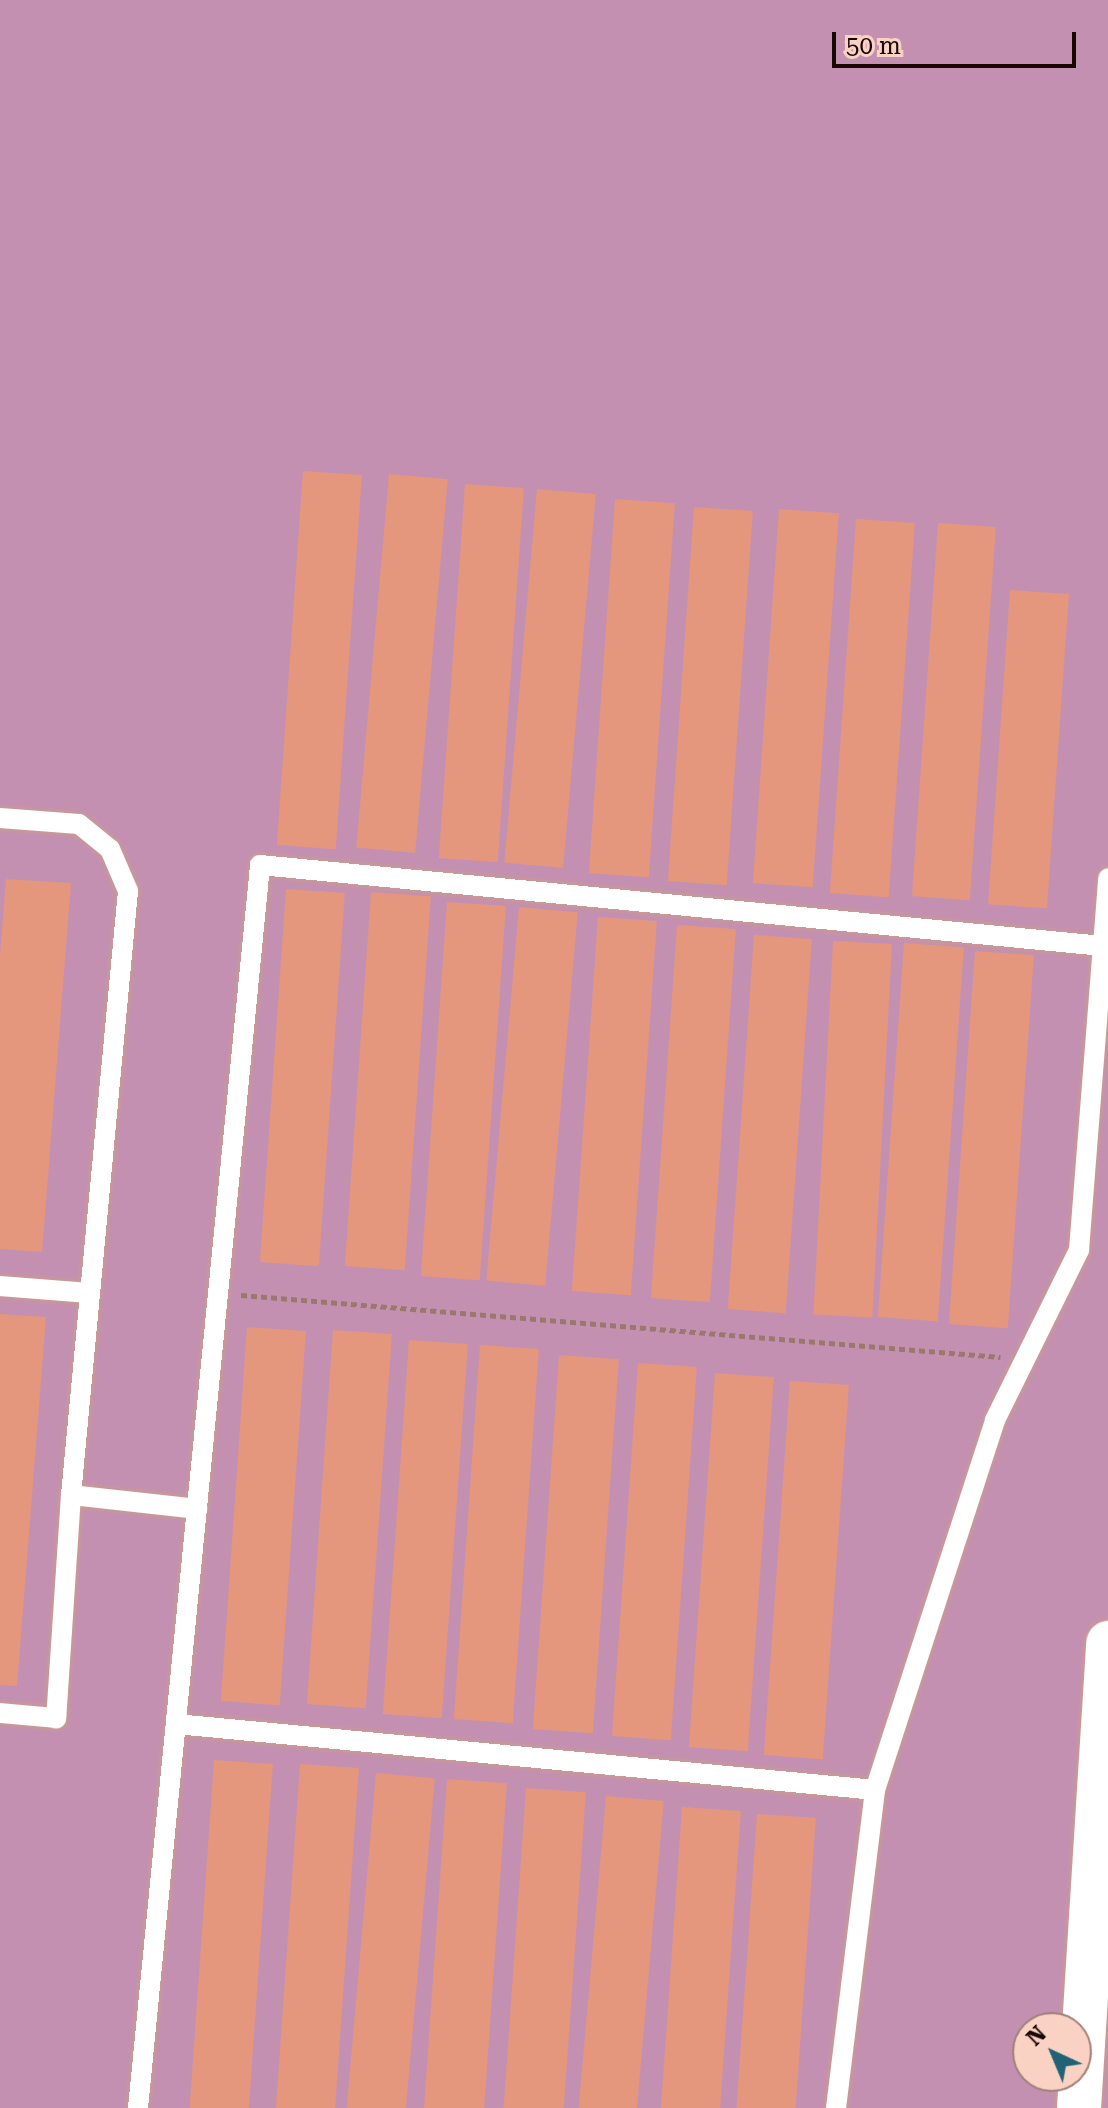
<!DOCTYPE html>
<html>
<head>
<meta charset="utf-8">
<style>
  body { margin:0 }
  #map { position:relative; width:1108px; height:2108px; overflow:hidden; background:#f3c2b1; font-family:"Roboto Serif",serif }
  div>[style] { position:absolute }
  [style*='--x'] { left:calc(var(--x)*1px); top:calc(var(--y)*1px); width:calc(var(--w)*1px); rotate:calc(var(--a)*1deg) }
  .green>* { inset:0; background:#c490b2 }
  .building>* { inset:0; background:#e4977d; transform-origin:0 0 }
  .path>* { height:5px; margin-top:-2.5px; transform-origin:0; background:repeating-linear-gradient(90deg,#9c786c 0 6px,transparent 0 10px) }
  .roads { filter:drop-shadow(0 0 2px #ca9c8b) drop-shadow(0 0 2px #ca9c8b) }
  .service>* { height:20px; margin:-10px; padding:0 10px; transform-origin:10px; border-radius:10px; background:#fff }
  .secondary>* { height:44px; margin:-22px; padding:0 22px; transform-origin:22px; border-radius:22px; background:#fff }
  span { translate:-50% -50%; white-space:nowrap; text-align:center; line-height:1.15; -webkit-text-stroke:6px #fad2c4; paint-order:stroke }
  .north { position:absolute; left:1012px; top:2012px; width:80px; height:80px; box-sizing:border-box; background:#fad2c4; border:2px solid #a08177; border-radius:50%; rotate:316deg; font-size:22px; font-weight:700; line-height:32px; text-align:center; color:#180804 }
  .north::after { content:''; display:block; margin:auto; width:28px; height:36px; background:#206376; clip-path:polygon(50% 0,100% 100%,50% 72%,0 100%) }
  .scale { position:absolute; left:832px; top:32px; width:244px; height:36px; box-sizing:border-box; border:4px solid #180804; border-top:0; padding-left:10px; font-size:24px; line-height:28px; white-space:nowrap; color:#180804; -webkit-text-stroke:6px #fad2c4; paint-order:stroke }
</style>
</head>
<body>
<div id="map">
  <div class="green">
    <i style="clip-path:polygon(evenodd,0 0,1108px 0,1108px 2108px,0 2108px,0 0,1028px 2028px,1076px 2028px,1076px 2076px,1028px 2076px,1028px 2028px)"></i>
  </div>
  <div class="building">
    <i style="left:303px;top:471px;width:59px;height:375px;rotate:4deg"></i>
    <i style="left:389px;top:474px;width:59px;height:375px;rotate:5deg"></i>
    <i style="left:465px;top:484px;width:59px;height:375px;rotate:4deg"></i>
    <i style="left:537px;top:489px;width:59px;height:375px;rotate:5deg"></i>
    <i style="left:615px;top:499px;width:60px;height:375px;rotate:4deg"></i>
    <i style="left:694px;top:507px;width:59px;height:375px;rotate:4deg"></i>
    <i style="left:779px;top:509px;width:60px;height:375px;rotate:4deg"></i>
    <i style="left:856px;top:519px;width:59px;height:375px;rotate:4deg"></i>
    <i style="left:938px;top:523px;width:58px;height:374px;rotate:4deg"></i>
    <i style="left:1010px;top:590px;width:59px;height:315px;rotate:4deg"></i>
    <i style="clip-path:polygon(6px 879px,71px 883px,42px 1252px,0 1249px,0 955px)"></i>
    <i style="left:286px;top:889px;width:59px;height:374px;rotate:4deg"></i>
    <i style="left:371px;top:892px;width:60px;height:375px;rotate:4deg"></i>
    <i style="left:447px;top:902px;width:59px;height:375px;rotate:4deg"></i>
    <i style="left:519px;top:907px;width:59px;height:375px;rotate:5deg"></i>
    <i style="left:598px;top:917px;width:59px;height:375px;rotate:4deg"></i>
    <i style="left:677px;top:925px;width:59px;height:374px;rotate:4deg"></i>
    <i style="left:754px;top:935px;width:58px;height:375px;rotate:4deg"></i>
    <i style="left:833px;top:941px;width:59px;height:374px;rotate:3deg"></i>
    <i style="left:904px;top:943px;width:60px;height:375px;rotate:4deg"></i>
    <i style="left:975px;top:951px;width:59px;height:374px;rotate:4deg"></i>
    <i style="clip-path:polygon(0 1314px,46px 1317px,17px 1686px,0 1685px)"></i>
    <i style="left:247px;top:1327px;width:59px;height:375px;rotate:4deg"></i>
    <i style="left:333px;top:1330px;width:59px;height:375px;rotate:4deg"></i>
    <i style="left:409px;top:1340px;width:59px;height:375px;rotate:4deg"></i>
    <i style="left:480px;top:1345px;width:59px;height:375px;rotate:4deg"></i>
    <i style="left:559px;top:1355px;width:60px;height:375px;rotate:4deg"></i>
    <i style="left:638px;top:1363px;width:59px;height:374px;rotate:4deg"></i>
    <i style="left:715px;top:1373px;width:59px;height:375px;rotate:4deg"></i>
    <i style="left:790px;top:1381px;width:59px;height:375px;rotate:4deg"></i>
    <i style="left:214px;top:1760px;width:59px;height:349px;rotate:4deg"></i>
    <i style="left:300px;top:1764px;width:59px;height:345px;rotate:4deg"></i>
    <i style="left:376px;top:1773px;width:59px;height:336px;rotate:5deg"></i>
    <i style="left:447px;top:1779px;width:60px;height:330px;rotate:4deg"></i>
    <i style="left:526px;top:1788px;width:60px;height:321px;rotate:4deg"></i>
    <i style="left:606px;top:1796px;width:58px;height:313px;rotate:5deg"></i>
    <i style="left:682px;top:1807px;width:59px;height:302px;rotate:4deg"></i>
    <i style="left:757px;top:1814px;width:59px;height:295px;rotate:4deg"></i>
  </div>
  <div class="path">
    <i style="--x:241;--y:1295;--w:762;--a:4.67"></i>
  </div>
  <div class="roads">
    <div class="service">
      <i style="--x:0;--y:818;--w:79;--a:4.3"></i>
      <i style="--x:79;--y:824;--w:40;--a:39"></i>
      <i style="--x:110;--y:849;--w:46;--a:66.8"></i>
      <i style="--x:128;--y:891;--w:607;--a:95.39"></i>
      <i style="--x:71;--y:1495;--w:224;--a:93.8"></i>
      <i style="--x:56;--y:1718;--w:56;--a:-174.9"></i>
      <i style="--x:0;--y:1286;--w:89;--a:4.5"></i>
      <i style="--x:71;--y:1495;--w:127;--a:6.3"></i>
      <i style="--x:176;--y:1724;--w:702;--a:5.39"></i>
      <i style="--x:138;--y:2108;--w:1249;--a:-84.39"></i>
      <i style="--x:260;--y:865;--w:847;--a:5.49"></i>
      <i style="--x:836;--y:2108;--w:320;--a:-83"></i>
      <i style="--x:875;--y:1790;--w:389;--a:-72"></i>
      <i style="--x:995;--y:1420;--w:190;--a:-63.7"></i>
      <i style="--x:1079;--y:1250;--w:373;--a:-85.5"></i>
    </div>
    <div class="secondary">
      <i style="--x:1079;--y:2108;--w:466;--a:-86.4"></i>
    </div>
  </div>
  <div class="north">N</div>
  <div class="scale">50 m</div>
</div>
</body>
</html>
